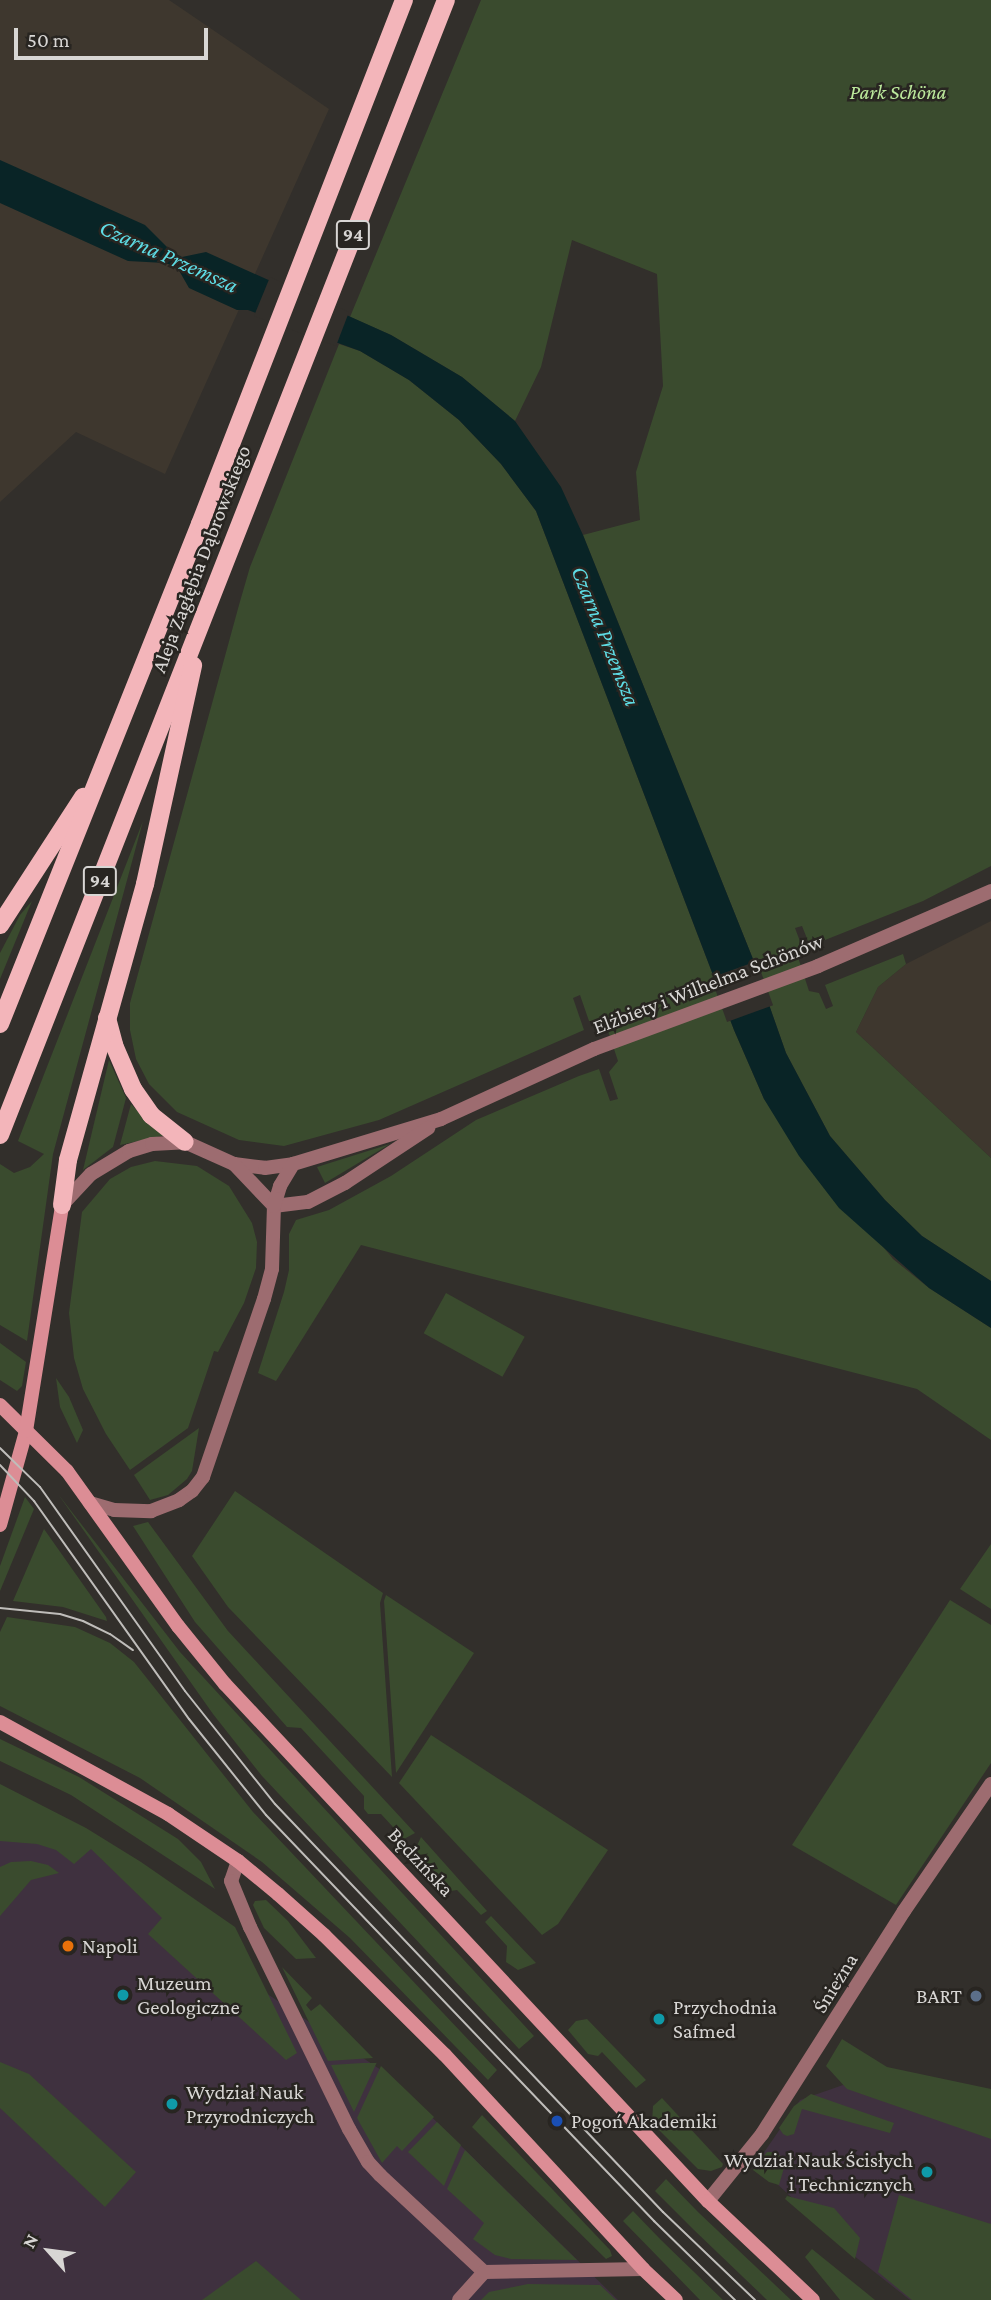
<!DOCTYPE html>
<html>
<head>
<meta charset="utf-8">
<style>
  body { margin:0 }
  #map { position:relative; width:991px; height:2300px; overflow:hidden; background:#322f2b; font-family:"Crimson Pro",serif }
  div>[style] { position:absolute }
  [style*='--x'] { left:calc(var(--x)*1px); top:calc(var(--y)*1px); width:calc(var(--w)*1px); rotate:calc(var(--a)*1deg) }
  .built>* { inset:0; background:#3e372e }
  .education>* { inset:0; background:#3f313f }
  .green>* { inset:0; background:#3a4b2e; transform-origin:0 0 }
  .water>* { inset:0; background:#092426 }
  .pier>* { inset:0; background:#322f2b; transform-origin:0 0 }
  .street>* { height:14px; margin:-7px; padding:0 7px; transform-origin:7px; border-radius:7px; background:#9d6c70 }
  .secondary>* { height:14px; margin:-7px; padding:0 7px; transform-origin:7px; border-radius:7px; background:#dc8d95 }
  .primary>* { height:18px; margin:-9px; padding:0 9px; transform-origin:9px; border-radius:9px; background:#f3b5ba }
  .tram>* { height:2px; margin:-1px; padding:0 1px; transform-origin:1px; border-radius:1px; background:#bfbdba }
  .dots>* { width:19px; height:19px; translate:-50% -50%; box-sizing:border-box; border:4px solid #282521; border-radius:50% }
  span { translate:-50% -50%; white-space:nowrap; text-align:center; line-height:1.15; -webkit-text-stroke:5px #282521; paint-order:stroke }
  .shield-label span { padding:2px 5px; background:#282521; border:2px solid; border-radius:5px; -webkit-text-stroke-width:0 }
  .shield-label { font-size:19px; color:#d8d6d4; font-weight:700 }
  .park-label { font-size:21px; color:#bce99c; font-style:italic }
  .street-label { font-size:21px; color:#d8d6d4 }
  .poi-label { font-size:21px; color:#d8d6d4 }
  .left { translate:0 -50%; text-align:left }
  .right { translate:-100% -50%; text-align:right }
  .water-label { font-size:23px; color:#5edce5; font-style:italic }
  .north { position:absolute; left:14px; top:2216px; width:70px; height:70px; -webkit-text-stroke:5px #282521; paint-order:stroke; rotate:298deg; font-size:19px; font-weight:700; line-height:28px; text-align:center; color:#d8d6d4 }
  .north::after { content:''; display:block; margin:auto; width:24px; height:32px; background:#d8d6d4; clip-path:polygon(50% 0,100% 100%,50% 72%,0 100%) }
  .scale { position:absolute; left:14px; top:28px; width:194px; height:32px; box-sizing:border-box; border:4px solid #d8d6d4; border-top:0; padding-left:9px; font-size:21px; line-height:24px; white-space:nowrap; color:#d8d6d4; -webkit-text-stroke:5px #282521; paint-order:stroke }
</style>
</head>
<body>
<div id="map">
  <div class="built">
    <i style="clip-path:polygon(0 0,169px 0,329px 109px,165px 474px,76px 432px,0 502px)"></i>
    <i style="clip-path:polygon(991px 921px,991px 1158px,856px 1032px,878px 987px,906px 964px)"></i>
  </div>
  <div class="education">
    <i style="clip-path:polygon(0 1799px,89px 1838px,236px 1973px,390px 2076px,618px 2300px,0 2300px)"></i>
    <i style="clip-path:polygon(843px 2085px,991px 2112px,991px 2300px,910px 2300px,853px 2255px,756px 2164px,800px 2100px)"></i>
  </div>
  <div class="green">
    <i style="clip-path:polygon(481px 0,991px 0,991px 866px,923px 901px,810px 946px,802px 926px,795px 928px,801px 944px,796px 951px,809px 991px,819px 993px,826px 1009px,833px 1006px,825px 985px,903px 954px,906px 964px,878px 987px,856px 1032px,991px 1158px,991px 1281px,922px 1236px,885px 1200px,830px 1136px,786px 1053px,753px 959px,583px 535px,640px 520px,636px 472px,663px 386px,657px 274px,572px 240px,541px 367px,515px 421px,462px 377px,391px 335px,350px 317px)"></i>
    <i style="clip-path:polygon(339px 344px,360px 351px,409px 380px,459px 420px,501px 464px,536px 511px,734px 1030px,764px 1099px,893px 1259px,929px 1288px,991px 1328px,991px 1440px,917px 1389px,361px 1245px,276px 1381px,258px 1373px,284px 1292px,289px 1270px,289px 1234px,296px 1220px,329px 1210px,391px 1176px,476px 1120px,579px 1076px,599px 1069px,610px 1101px,618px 1099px,609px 1072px,618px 1061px,605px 1022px,589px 1021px,580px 995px,573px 998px,584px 1030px,379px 1120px,284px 1146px,239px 1140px,177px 1112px,149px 1084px,136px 1059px,130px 1030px,130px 1003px,239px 605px,250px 567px)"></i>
    <i style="clip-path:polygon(143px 821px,53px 1154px,27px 1341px,0 1325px,0 1164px,14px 1173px,30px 1167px,44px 1154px,18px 1141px)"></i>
    <i style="clip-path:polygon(32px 901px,0 979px,0 953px,20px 915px)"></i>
    <i style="clip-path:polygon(109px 1060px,126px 1098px,113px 1147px,83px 1170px)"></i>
    <i style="clip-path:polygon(131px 1104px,145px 1119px,166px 1135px,120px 1145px)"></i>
    <i style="clip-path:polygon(390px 1144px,325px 1183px,317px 1167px)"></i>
    <i style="clip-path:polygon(155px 1161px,197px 1166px,229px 1186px,252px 1223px,257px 1242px,256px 1268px,244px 1303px,218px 1352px,214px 1351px,188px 1428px,130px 1470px,106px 1434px,83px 1389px,74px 1358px,69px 1313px,82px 1212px,110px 1179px,131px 1167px)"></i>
    <i style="left:446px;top:1293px;width:90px;height:46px;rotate:29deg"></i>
    <i style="clip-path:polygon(0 1343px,26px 1362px,22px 1386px,17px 1391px,0 1380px)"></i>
    <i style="clip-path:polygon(56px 1378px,69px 1397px,83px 1430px,77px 1443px,60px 1407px)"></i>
    <i style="clip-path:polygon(199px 1428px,192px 1471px,187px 1479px,168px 1495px,150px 1500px,134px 1475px)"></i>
    <i style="clip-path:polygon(235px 1491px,383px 1593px,380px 1603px,392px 1777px,228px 1607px,192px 1556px)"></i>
    <i style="clip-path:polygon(58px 1494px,180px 1652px,534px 2036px,519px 2049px,262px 1776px,213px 1714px)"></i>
    <i style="clip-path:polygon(25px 1497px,34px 1509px,0 1591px,0 1566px)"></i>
    <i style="clip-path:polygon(148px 1522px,228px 1631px,415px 1833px,404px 1839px,381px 1814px,368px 1814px,364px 1809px,364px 1796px,301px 1728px,287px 1727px,195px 1622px,133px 1526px)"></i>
    <i style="clip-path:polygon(44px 1529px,106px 1617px,107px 1621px,63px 1607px,13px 1601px)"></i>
    <i style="clip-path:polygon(991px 1544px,991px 1609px,960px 1589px)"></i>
    <i style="clip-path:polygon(386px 1595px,474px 1653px,396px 1773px,384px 1601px)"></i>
    <i style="clip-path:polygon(950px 1600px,991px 1625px,991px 1763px,896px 1905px,792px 1845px)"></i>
    <i style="clip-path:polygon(7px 1617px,75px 1627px,110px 1643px,134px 1662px,253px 1812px,497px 2070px,488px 2080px,350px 1938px,262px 1862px,140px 1778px,0 1706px,0 1632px)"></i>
    <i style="clip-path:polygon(431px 1735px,608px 1850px,558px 1924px,542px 1935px,399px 1783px)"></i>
    <i style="clip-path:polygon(0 1739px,79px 1777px,178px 1839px,201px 1862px,215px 1889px,71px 1795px,0 1761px)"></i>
    <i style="clip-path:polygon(0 1784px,86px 1828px,141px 1862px,235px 1927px,297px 2053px,286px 2060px,148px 1934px,162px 1918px,91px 1849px,74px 1864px,56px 1850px,37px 1844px,0 1841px)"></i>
    <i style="clip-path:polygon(421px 1837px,487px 1911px,481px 1915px,457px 1890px,439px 1893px,435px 1887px,438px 1875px,415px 1850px)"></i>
    <i style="clip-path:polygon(31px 1861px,48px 1865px,59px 1873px,31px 1880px,0 1916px,0 1867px,11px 1862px)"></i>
    <i style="clip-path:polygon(266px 1900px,288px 1921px,316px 1958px,296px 1959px,264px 1928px,253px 1905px,255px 1901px)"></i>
    <i style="clip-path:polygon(491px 1916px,536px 1963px,518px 1970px,506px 1962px,507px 1946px,485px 1922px)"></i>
    <i style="clip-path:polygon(282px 1967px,312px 1998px,306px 2005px,311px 2011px,320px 2004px,373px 2058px,328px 2061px)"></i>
    <i style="clip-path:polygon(587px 2019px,646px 2080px,636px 2088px,602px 2052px,598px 2056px,588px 2054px,568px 2030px,576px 2021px)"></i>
    <i style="clip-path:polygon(842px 2039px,887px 2067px,991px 2089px,991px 2139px,847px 2089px,826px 2066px)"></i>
    <i style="clip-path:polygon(0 2062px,29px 2074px,136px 2172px,105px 2207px,0 2108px)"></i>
    <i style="clip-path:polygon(378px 2062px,377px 2062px,354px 2112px,331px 2065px)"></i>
    <i style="clip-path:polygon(381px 2066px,434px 2117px,402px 2151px,397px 2146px,382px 2163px,357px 2118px)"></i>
    <i style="clip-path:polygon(811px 2094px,894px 2123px,890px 2133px,802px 2109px,794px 2134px,787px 2136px,783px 2134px,779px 2128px,794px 2106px)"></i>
    <i style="clip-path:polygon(662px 2098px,723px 2164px,722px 2167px,711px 2171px,698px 2169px,652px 2123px,653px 2106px)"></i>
    <i style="clip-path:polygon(482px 2115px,610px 2250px,612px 2256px,606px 2259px,472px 2127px)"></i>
    <i style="clip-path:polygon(437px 2122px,461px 2145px,444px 2186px,408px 2152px)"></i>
    <i style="clip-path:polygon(465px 2150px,577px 2260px,511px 2259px,495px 2255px,473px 2239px,484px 2223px,447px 2189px)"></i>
    <i style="clip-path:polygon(767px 2152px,776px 2152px,786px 2161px,779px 2185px,769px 2182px,753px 2170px)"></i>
    <i style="clip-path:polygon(666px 2179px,698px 2212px,791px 2300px,767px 2300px,694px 2230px,655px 2191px)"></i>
    <i style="clip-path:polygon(899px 2195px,991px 2224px,991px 2300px,912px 2300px,878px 2272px)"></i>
    <i style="clip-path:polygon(787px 2196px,834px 2208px,860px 2238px,855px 2259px,785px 2199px)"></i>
    <i style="clip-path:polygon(633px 2211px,661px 2240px,723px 2300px,700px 2300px,623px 2221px)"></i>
    <i style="clip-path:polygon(812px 2249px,864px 2291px,875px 2300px,840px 2300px,805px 2257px)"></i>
    <i style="clip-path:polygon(256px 2261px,301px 2300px,202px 2300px)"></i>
    <i style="clip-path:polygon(528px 2284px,600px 2285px,616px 2300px,481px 2300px,489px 2292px)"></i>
  </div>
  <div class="water">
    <i style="clip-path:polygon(0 160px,145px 225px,172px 252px,182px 257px,206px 252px,391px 335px,462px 377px,515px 421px,561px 487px,583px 535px,753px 959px,786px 1053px,830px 1136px,885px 1200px,922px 1236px,991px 1281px,991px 1328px,929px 1288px,839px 1208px,799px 1156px,764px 1099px,734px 1030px,536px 511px,501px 464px,459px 420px,409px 380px,360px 351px,248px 310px,237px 310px,189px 288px,177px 267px,165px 263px,128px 261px,0 203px)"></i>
  </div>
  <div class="pier">
    <i style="clip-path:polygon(270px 277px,349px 312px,336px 346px,254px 316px)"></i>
    <i style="left:757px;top:961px;width:47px;height:49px;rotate:70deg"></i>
  </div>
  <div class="street">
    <i style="--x:234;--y:1164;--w:31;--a:7"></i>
    <i style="--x:265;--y:1168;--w:28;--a:-8"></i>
    <i style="--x:293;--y:1164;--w:155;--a:-16.9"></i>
    <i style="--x:441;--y:1119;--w:168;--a:-24.6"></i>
    <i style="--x:594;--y:1049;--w:239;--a:-20.3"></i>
    <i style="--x:818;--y:966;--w:189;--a:-23.4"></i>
    <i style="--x:62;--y:1205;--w:42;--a:-46.9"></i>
    <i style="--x:91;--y:1174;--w:44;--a:-31.2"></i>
    <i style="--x:129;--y:1151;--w:24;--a:-17"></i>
    <i style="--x:152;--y:1144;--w:33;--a:-3"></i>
    <i style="--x:185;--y:1142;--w:54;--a:24.2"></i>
    <i style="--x:234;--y:1164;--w:58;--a:46.4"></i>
    <i style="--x:274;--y:1206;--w:34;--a:-7"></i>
    <i style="--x:308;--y:1202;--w:42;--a:-27.2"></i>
    <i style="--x:345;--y:1183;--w:100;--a:-33.5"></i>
    <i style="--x:90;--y:1503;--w:25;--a:16"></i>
    <i style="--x:114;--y:1510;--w:37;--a:2"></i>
    <i style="--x:151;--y:1511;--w:30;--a:-21"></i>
    <i style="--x:179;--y:1500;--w:16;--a:-35"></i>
    <i style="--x:192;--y:1491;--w:18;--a:-52"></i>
    <i style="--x:203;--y:1477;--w:188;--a:-71.1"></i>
    <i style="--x:264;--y:1299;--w:31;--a:-75"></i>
    <i style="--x:272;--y:1269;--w:63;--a:-88.2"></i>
    <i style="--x:274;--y:1206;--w:21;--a:-73"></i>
    <i style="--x:280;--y:1186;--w:26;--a:-59"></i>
    <i style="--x:238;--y:1861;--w:21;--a:109"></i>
    <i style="--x:231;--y:1881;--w:50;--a:67.6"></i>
    <i style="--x:250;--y:1927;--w:225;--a:63.9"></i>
    <i style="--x:349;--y:2129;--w:38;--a:60"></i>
    <i style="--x:368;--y:2162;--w:18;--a:47"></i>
    <i style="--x:380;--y:2175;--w:142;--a:43"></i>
    <i style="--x:484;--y:2272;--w:159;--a:-1.1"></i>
    <i style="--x:708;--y:2201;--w:86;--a:-51.1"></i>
    <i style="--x:762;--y:2134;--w:264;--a:-57.5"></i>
    <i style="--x:904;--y:1911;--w:154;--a:-55.6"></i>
    <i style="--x:459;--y:2300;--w:38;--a:-48"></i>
  </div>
  <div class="secondary">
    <i style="--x:0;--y:1405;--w:94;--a:44.6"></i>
    <i style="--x:67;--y:1471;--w:191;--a:54.4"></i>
    <i style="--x:178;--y:1626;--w:75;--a:51"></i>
    <i style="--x:225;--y:1684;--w:708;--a:46.95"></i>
    <i style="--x:708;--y:2201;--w:144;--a:43.3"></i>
    <i style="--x:0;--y:1525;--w:98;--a:-74.5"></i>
    <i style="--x:26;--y:1431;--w:229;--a:-80.9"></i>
    <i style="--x:0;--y:1722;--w:192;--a:28.7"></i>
    <i style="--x:168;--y:1814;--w:84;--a:33.9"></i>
    <i style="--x:238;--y:1861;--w:52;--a:39.5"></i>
    <i style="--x:278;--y:1894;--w:62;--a:41.7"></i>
    <i style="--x:324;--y:1935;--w:170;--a:44.8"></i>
    <i style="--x:445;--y:2055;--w:292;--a:47.2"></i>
    <i style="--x:643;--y:2269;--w:45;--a:43.2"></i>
  </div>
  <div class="primary">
    <i style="--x:0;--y:925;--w:153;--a:-57"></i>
    <i style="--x:107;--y:1018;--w:28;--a:75"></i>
    <i style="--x:114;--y:1045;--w:48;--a:66.6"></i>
    <i style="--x:133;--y:1089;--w:32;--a:55"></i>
    <i style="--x:151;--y:1115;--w:43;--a:38.5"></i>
    <i style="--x:0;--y:1024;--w:539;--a:-68.2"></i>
    <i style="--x:200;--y:524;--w:562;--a:-68.73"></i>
    <i style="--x:0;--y:1135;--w:1219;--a:-68.55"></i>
    <i style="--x:62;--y:1205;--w:45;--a:-82.4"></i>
    <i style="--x:68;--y:1160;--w:287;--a:-74.4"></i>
    <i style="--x:145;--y:884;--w:224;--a:-77.6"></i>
  </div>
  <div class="tram">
    <i style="--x:0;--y:1448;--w:56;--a:44.3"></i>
    <i style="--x:40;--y:1487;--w:250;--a:54.6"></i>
    <i style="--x:185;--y:1691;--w:144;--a:51.5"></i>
    <i style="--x:275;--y:1804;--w:563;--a:46.44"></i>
    <i style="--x:663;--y:2212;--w:127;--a:43.7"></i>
    <i style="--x:0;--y:1465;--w:50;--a:46.6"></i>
    <i style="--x:34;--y:1501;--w:267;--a:54.6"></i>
    <i style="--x:189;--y:1719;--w:123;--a:51.3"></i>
    <i style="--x:266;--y:1815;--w:562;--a:46.3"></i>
    <i style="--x:654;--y:2221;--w:113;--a:44.3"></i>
    <i style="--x:0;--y:1608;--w:60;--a:5.7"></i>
    <i style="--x:60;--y:1614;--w:24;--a:17"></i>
    <i style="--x:83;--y:1621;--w:30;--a:26"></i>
    <i style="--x:110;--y:1634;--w:28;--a:35"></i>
  </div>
  <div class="dots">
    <i style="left:68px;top:1946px;background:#e8710a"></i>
    <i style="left:123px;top:1995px;background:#0f9aa8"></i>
    <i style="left:976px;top:1996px;background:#5c6f8a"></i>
    <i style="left:659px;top:2019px;background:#0f9aa8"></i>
    <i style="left:172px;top:2104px;background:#0f9aa8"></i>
    <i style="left:557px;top:2121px;background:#1a4fb4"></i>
    <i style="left:927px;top:2172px;background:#0f9aa8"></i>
  </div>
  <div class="shield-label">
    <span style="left:353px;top:235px">94</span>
    <span style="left:100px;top:881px">94</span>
  </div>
  <div class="park-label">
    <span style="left:898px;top:92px">Park Schöna</span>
  </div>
  <div class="street-label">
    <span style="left:201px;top:559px;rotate:-69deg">Aleja Zagłębia Dąbrowskiego</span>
    <span style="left:708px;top:984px;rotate:-21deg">Elżbiety i Wilhelma Schönów</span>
    <span style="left:421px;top:1862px;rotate:47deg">Będzińska</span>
    <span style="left:835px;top:1983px;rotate:-58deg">Śnieżna</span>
  </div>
  <div class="poi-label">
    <span class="left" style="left:82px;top:1946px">Napoli</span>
    <span class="left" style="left:137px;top:1995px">Muzeum<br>Geologiczne</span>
    <span class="right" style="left:962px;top:1996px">BART</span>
    <span class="left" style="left:673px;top:2019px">Przychodnia<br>Safmed</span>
    <span class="left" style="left:186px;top:2104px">Wydział Nauk<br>Przyrodniczych</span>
    <span class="left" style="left:571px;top:2121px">Pogoń Akademiki</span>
    <span class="right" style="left:913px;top:2172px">Wydział Nauk Ścisłych<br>i Technicznych</span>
  </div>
  <div class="water-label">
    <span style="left:169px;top:256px;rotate:24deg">Czarna Przemsza</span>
    <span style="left:606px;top:636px;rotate:68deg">Czarna Przemsza</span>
  </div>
  <div class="north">N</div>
  <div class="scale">50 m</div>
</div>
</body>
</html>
